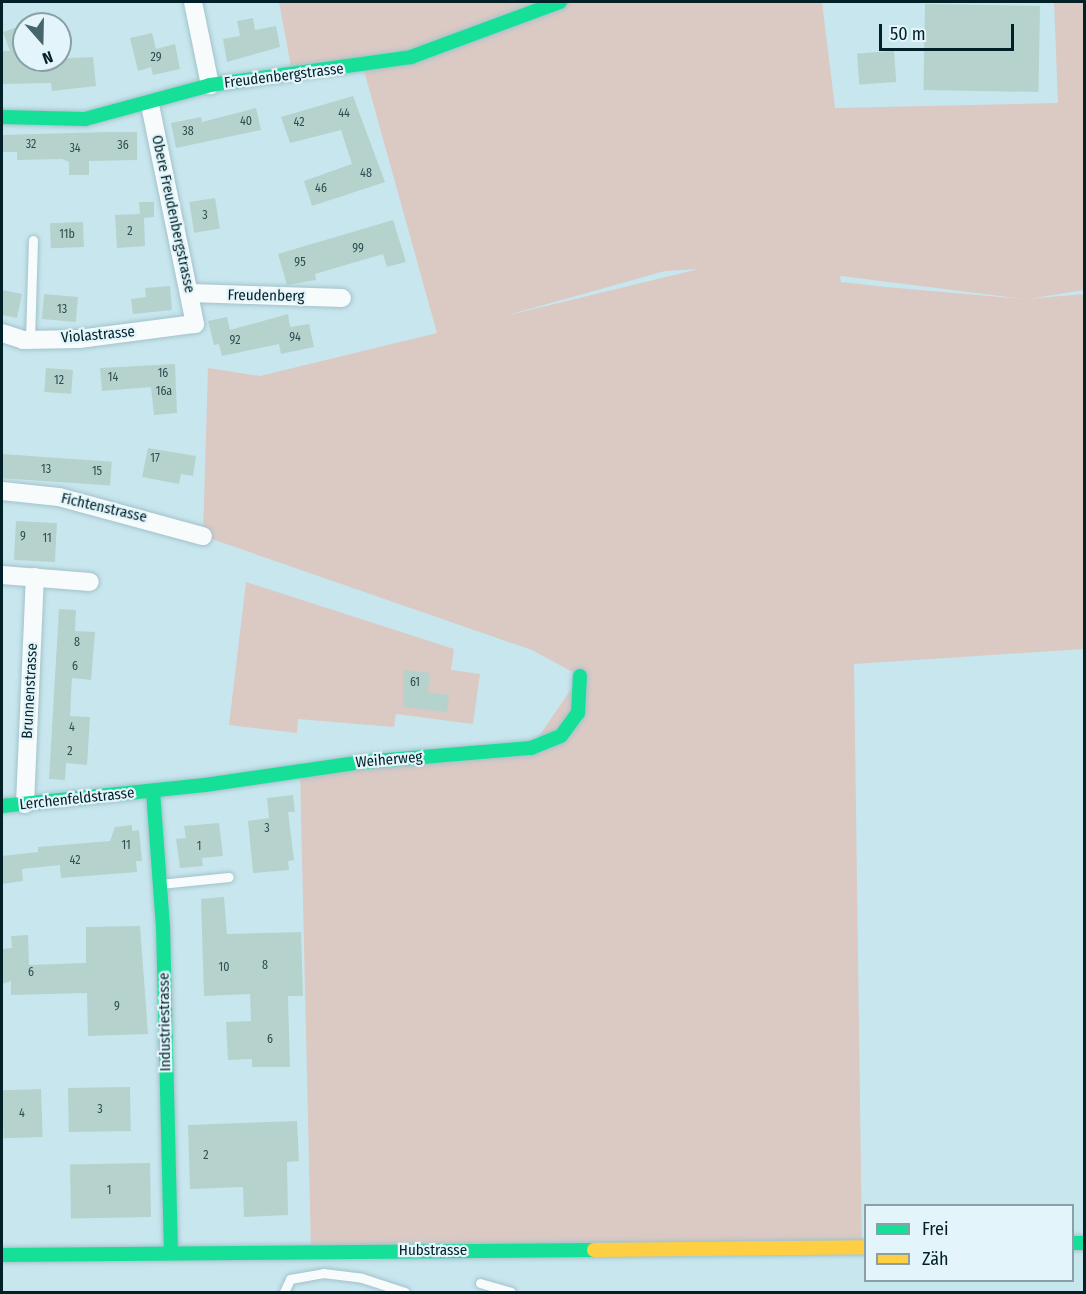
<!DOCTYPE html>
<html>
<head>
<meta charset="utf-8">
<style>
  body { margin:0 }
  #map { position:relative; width:1086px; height:1294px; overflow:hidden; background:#c8e6ee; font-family:"Fira Sans Condensed",sans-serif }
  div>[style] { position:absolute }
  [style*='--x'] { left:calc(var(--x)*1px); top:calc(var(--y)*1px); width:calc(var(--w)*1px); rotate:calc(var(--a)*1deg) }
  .green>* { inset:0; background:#dbc9c4 }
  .building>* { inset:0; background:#b6d2cd; transform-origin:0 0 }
  .roads { filter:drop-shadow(0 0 2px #a2c2ca) drop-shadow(0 0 2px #a2c2ca) }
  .lane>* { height:9px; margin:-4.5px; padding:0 4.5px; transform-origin:4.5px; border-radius:4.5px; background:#f7fbfc }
  .street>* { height:18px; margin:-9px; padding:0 9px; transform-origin:9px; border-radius:9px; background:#f7fbfc }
  .fast>* { height:14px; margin:-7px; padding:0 7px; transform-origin:7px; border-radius:7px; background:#16e098 }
  .slow>* { height:14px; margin:-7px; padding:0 7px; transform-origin:7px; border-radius:7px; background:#ffcf43 }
  span { translate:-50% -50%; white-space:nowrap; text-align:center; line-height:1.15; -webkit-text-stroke:4.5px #e3f5fa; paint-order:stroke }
  .number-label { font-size:12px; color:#2e4c51 }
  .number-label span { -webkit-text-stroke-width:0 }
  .street-label { font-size:15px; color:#012028 }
  .frame { position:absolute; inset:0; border:3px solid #012028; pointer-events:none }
  .legend { position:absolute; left:864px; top:1204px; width:210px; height:78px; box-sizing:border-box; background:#e3f5fa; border:2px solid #89a0a6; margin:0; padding:8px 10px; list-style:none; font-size:18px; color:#012028 }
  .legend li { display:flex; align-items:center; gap:12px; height:30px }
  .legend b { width:30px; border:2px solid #89a0a6 }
  .north { position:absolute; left:12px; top:12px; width:60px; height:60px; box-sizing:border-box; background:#e3f5fa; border:2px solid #89a0a6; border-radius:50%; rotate:160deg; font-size:16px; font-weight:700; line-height:24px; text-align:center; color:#012028 }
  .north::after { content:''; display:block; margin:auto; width:21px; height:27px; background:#47656d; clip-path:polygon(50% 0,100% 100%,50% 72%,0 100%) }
  .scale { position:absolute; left:879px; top:24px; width:135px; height:27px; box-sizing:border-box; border:3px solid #012028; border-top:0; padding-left:8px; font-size:18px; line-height:21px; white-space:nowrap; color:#012028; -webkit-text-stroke:4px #e3f5fa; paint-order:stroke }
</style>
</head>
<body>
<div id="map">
  <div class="green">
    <i style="clip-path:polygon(evenodd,279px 2px,822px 2px,835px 108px,1058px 103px,1054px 2px,1084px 2px,1084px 290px,1028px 299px,1084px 294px,1084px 649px,854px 664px,862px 1247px,311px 1252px,300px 769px,531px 748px,580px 676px,532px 650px,203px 536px,208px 368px,260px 376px,437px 333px,363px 67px,292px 72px,279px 2px,699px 269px,509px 315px,508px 315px,665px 271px,699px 269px,279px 2px,840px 276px,841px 276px,1023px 299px,886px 287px,841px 282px,840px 276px)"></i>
    <i style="clip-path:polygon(246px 582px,454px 649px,451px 670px,480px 674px,473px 724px,396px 714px,394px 727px,298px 719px,297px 733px,229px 725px)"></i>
  </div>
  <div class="building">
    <i style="left:925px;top:4px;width:115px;height:86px;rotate:1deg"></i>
    <i style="clip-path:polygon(253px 18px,255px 30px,276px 26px,280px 47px,227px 62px,223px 39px,240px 36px,237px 21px)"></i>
    <i style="clip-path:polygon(24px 25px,24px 60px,93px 57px,96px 86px,52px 91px,51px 83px,2px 84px,2px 51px,10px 51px,3px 32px)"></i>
    <i style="clip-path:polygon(152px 33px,156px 49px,175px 44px,180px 69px,153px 75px,151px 67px,138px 71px,130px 38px)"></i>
    <i style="left:894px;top:51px;width:31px;height:37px;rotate:86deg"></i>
    <i style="clip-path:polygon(353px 96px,385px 182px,312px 206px,304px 181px,352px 164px,341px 130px,290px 143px,281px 117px)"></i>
    <i style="clip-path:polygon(256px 108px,261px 130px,176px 148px,171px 123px,201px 117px,202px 122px)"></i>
    <i style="clip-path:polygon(109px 132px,137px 132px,137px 160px,89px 161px,89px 175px,69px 175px,69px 162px,62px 159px,17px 160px,17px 152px,2px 152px,2px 135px)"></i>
    <i style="left:215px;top:198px;width:31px;height:26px;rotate:81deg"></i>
    <i style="clip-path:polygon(139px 202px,154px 202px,154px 217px,144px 218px,145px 246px,117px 248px,115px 215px,140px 214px)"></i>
    <i style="clip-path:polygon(393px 220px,406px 262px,387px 267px,383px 254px,315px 274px,316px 280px,287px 285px,278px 254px)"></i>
    <i style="left:83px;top:222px;width:25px;height:33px;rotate:88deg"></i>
    <i style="clip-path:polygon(170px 286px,172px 310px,133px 314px,131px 299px,146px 297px,145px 288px)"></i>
    <i style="clip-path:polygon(2px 290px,22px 294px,17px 318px,2px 315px)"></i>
    <i style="left:78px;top:297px;width:25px;height:34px;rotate:95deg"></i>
    <i style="clip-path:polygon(288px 314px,290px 327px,309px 324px,314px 347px,281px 354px,279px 344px,222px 356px,219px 344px,214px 345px,208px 321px,227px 317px,230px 330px)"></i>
    <i style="clip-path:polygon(175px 364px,177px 413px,154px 415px,151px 387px,102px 391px,100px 368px)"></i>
    <i style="left:46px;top:368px;width:27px;height:24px;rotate:4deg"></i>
    <i style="clip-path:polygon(148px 448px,196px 456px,193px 476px,181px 474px,179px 484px,142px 477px)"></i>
    <i style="left:2px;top:454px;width:110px;height:24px;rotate:4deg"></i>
    <i style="left:16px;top:521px;width:41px;height:39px;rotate:3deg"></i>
    <i style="clip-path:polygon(59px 609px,76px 610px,75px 631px,95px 632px,91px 680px,72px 678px,71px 695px,70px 716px,90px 717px,87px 765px,66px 763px,65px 780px,49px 779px)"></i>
    <i style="clip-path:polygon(403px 670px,430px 673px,428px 692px,449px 695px,447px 712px,403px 707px)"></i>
    <i style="clip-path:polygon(293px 795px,295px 812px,288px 812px,294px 860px,288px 861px,289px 870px,253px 873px,248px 821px,269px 818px,267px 798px)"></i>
    <i style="clip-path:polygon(219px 823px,223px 856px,202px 858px,203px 866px,180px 868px,176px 839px,186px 838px,184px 826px)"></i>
    <i style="clip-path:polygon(132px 825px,132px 831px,139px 830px,142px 861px,136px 861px,137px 872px,61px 878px,60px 865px,22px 869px,23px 881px,2px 884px,2px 856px,38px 852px,38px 847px,110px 841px,115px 827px)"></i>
    <i style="clip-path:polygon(224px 897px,227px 934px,301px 932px,303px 996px,288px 996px,290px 1067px,252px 1067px,252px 1059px,228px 1060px,226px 1022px,251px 1021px,250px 994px,204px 996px,201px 899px)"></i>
    <i style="clip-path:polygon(140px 926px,148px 1034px,88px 1036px,87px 993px,11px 995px,11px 981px,2px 984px,2px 949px,12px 948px,11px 936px,28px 935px,29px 965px,86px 963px,86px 927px)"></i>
    <i style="left:130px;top:1087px;width:44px;height:62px;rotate:89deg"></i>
    <i style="left:41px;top:1089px;width:48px;height:39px;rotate:88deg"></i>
    <i style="clip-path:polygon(297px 1121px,299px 1161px,287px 1162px,288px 1215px,244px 1217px,243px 1187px,190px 1189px,188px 1125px)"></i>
    <i style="left:150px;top:1163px;width:54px;height:80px;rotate:89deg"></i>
  </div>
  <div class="roads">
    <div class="lane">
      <i style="--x:30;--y:340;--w:100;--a:-88.3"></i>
      <i style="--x:160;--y:884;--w:69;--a:-5.8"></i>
      <i style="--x:480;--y:1283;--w:32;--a:16"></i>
      <i style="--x:284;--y:1292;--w:14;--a:-65"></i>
      <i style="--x:290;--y:1279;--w:34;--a:-10"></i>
      <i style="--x:323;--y:1273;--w:39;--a:7"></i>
      <i style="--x:362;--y:1278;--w:45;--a:18"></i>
    </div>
    <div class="street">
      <i style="--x:193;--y:2;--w:85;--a:78.4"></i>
      <i style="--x:190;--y:293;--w:152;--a:1.9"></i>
      <i style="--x:2;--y:333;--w:22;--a:18"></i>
      <i style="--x:23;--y:340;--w:56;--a:-1"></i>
      <i style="--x:79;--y:339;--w:117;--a:-7.4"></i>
      <i style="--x:195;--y:324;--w:224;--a:-101.6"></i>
      <i style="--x:2;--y:491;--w:57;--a:6"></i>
      <i style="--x:59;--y:497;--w:149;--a:15.2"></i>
      <i style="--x:2;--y:575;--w:88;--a:4.5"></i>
      <i style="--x:25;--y:804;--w:227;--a:-87.5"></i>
    </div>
    <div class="fast">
      <i style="--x:2;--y:117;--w:83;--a:1.4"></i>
      <i style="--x:85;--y:119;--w:130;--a:-15.2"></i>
      <i style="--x:210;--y:85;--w:203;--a:-7.9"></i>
      <i style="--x:411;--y:57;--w:159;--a:-20.3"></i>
      <i style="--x:153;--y:791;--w:135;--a:85.8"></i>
      <i style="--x:163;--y:926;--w:327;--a:88.6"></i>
      <i style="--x:2;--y:806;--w:204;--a:-5.9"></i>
      <i style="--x:205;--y:785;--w:160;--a:-8.3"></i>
      <i style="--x:363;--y:762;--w:169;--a:-4.8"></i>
      <i style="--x:531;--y:748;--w:32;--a:-22"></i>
      <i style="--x:561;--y:736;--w:29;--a:-54"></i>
      <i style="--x:578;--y:713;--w:37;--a:-87"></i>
      <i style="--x:1072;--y:1243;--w:12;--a:0"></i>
      <i style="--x:2;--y:1255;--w:592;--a:-0.48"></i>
    </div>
    <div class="slow">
      <i style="--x:594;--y:1250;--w:272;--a:-0.6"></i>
    </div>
  </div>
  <div class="number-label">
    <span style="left:156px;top:58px">29</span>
    <span style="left:344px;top:114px">44</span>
    <span style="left:246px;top:122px">40</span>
    <span style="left:299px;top:123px">42</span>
    <span style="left:188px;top:132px">38</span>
    <span style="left:31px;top:145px">32</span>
    <span style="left:123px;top:146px">36</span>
    <span style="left:75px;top:149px">34</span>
    <span style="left:366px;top:174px">48</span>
    <span style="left:321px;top:189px">46</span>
    <span style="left:205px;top:216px">3</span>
    <span style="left:130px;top:232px">2</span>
    <span style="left:67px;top:235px">11b</span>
    <span style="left:358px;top:249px">99</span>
    <span style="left:300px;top:263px">95</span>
    <span style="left:62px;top:310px">13</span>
    <span style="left:295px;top:338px">94</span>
    <span style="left:235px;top:341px">92</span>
    <span style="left:163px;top:374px">16</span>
    <span style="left:113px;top:378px">14</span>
    <span style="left:59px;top:381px">12</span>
    <span style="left:164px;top:392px">16a</span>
    <span style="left:155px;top:459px">17</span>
    <span style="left:46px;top:470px">13</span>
    <span style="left:97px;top:472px">15</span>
    <span style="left:23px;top:537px">9</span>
    <span style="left:47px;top:539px">11</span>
    <span style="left:77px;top:643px">8</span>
    <span style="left:75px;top:667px">6</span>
    <span style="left:415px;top:683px">61</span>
    <span style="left:72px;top:728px">4</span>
    <span style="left:70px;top:752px">2</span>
    <span style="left:267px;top:829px">3</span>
    <span style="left:126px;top:846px">11</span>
    <span style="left:199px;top:847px">1</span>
    <span style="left:75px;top:861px">42</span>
    <span style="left:265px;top:966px">8</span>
    <span style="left:224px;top:968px">10</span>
    <span style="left:31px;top:973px">6</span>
    <span style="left:117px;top:1007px">9</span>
    <span style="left:270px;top:1040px">6</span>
    <span style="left:100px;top:1110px">3</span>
    <span style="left:22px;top:1114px">4</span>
    <span style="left:206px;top:1156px">2</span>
    <span style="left:109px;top:1191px">1</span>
  </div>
  <div class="street-label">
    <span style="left:284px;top:76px;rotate:-7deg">Freudenbergstrasse</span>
    <span style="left:173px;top:214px;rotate:78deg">Obere Freudenbergstrasse</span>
    <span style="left:266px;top:296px;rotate:1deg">Freudenberg</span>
    <span style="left:98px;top:335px;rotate:-5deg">Violastrasse</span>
    <span style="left:104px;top:508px;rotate:13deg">Fichtenstrasse</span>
    <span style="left:30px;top:691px;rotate:-87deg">Brunnenstrasse</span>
    <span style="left:389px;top:760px;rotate:-5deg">Weiherweg</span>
    <span style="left:77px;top:799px;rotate:-6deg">Lerchenfeldstrasse</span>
    <span style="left:165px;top:1022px;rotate:-91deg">Industriestrasse</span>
    <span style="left:433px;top:1251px">Hubstrasse</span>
  </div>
  <div class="frame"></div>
  <ul class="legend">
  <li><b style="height:8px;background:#16e098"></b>Frei</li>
  <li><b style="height:8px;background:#ffcf43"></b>Zäh</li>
  </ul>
  <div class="north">N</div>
  <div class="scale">50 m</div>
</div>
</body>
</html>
